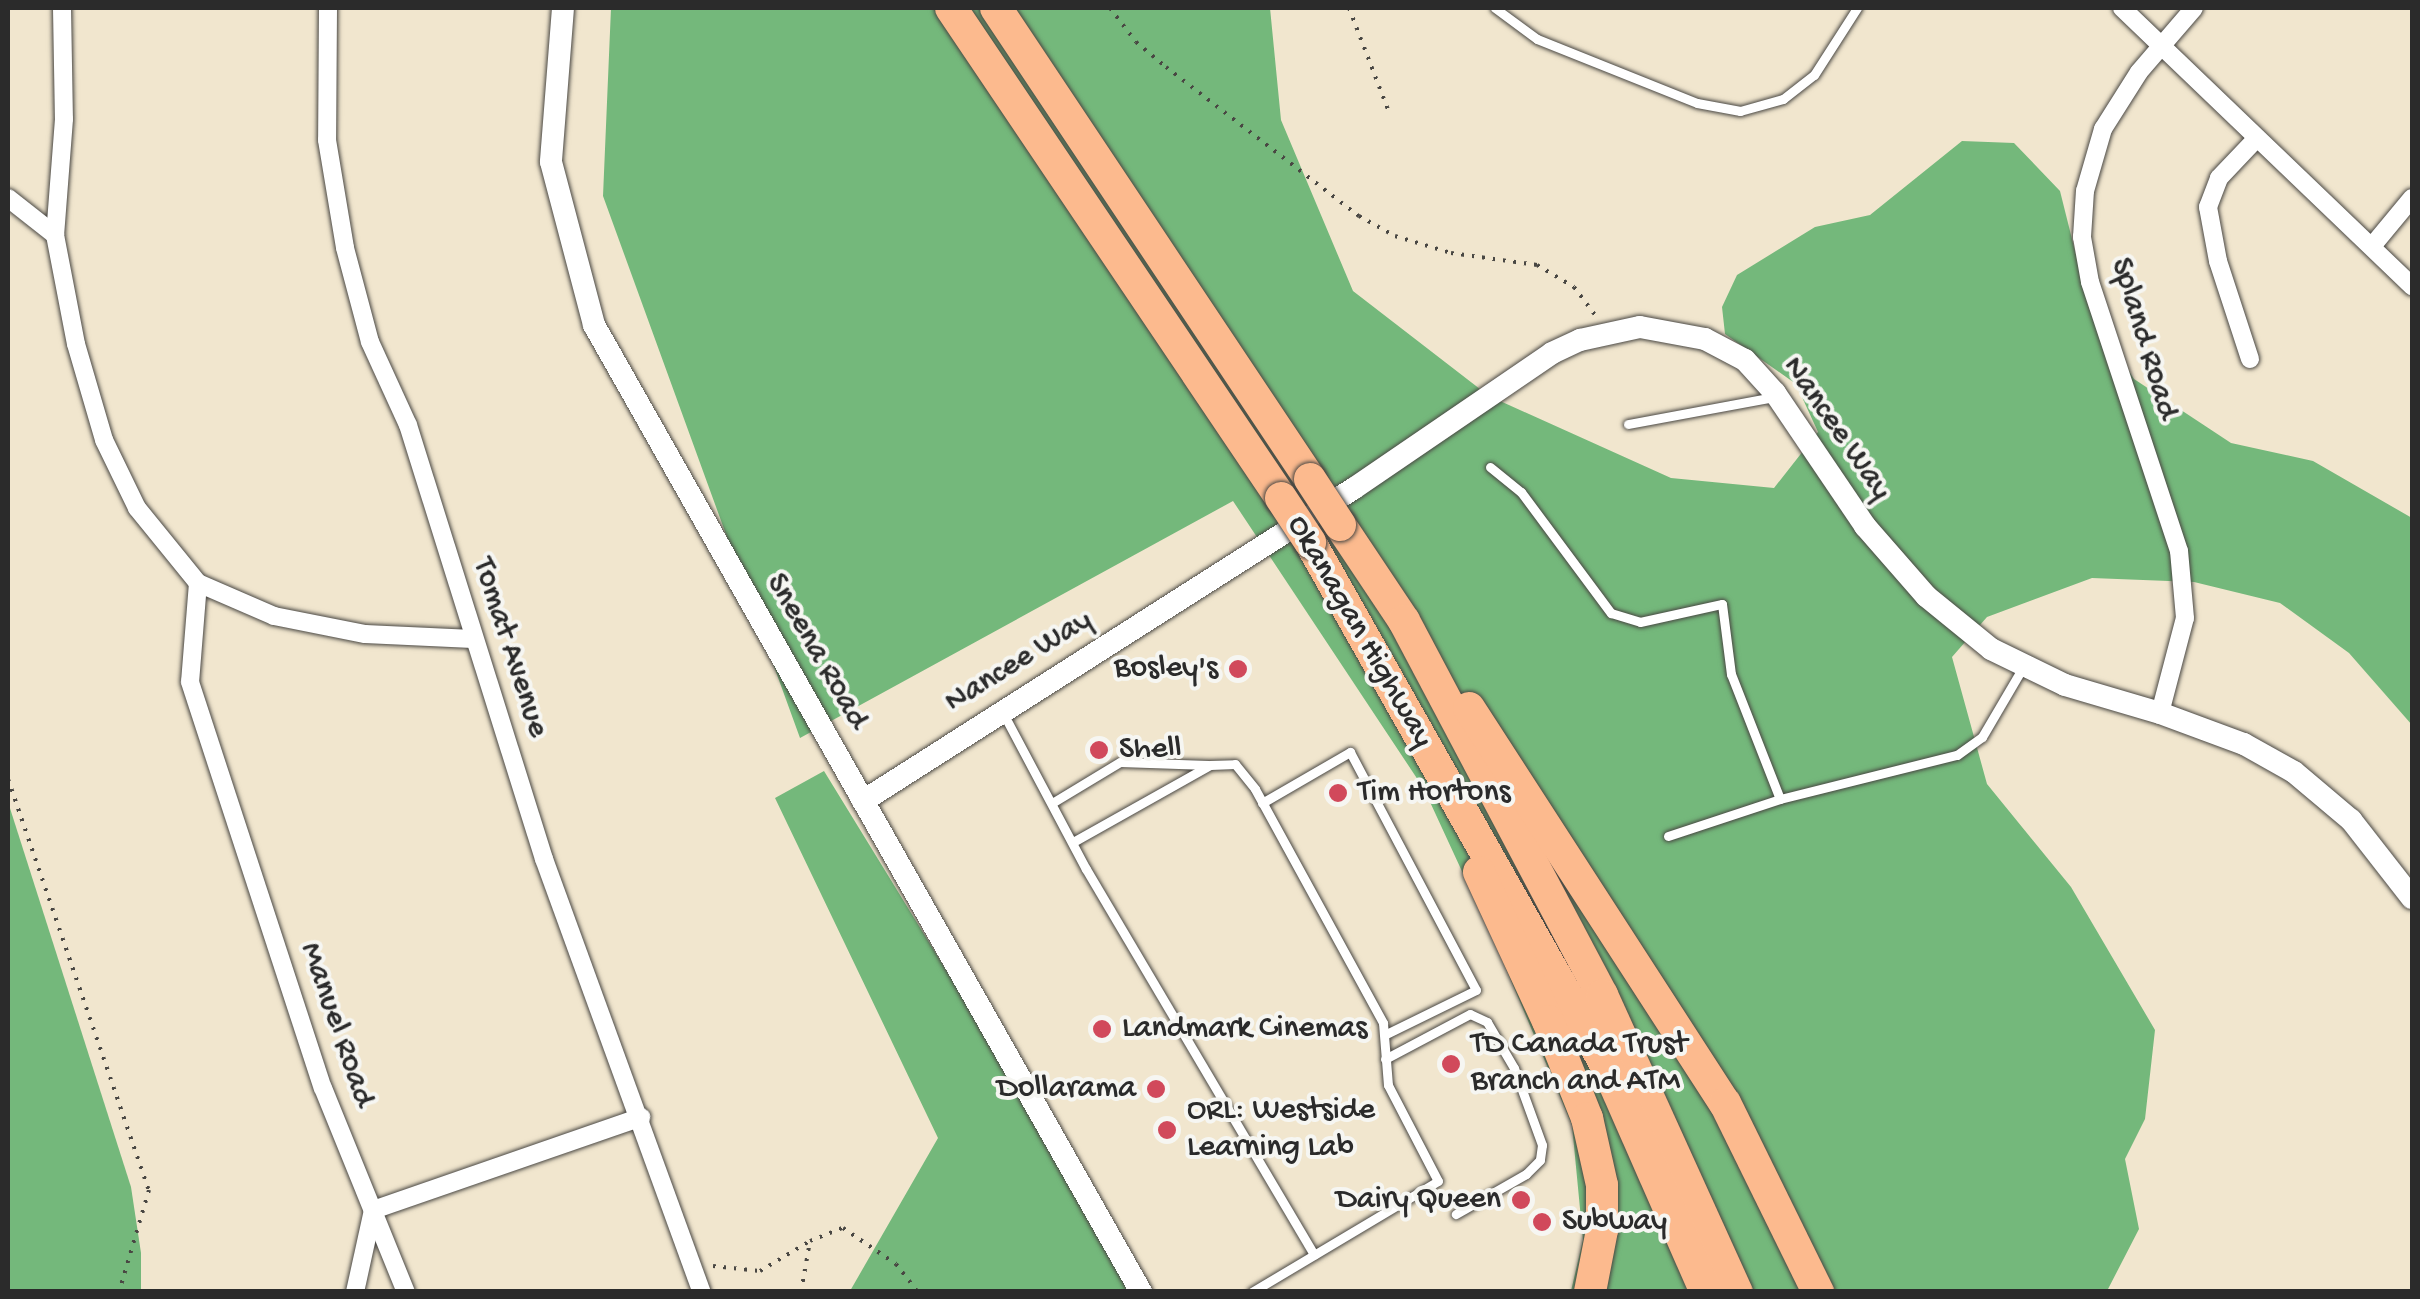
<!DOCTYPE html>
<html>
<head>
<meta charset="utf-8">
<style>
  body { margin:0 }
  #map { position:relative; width:2420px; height:1299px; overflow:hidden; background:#f1e6ce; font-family:"Gochi Hand",sans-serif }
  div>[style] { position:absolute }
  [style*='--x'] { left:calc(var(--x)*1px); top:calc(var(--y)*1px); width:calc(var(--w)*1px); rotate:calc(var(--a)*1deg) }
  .forest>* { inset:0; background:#74b87b }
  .path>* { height:4px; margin-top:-2px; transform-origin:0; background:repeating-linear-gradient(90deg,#494743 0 2.5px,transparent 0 10.5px) }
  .roads { filter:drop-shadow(0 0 2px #494743) drop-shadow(0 0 2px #494743) }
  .service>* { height:9px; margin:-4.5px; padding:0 4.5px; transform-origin:4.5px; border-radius:4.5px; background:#fff }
  .minor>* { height:18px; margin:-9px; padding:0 9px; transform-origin:9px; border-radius:9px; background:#fff }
  .tertiary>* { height:22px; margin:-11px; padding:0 11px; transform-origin:11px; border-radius:11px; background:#fff }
  .motorway>* { height:32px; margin:-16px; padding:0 16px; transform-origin:16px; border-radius:16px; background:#fcba8e }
  .bridges { filter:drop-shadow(0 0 2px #494743) drop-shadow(0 0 2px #494743) }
  .motorway-bridge>* { height:32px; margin:-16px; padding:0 16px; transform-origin:16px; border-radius:16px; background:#fcba8e }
  .dots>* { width:28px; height:28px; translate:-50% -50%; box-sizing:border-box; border:5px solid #f6f6f2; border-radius:50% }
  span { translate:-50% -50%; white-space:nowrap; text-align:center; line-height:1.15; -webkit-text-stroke:8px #f6f6f2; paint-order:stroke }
  .street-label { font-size:32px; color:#2b2b2b }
  .poi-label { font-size:32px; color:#2b2b2b }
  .right { translate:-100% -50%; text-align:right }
  .left { translate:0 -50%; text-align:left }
  .frame { position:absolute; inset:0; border:10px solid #2b2b2b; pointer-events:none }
</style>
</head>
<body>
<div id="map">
  <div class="forest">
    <i style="clip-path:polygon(611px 8px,1270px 8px,1281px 120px,1353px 291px,1489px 396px,1671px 478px,1774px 488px,1818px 432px,1796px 384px,1725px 334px,1722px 307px,1737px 275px,1815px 227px,1870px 215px,1962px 141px,2014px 143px,2060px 191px,2090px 311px,2134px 379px,2231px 443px,2313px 461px,2412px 518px,2412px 725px,2349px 653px,2280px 603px,2194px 582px,2092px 578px,1987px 617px,1952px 657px,1987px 784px,2071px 887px,2155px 1030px,2145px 1119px,2125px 1159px,2139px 1229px,2107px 1291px,1571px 1291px,1583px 1240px,1572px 1125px,1496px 945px,1424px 789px,1233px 501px,800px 738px,603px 196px)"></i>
    <i style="clip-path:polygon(824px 771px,1143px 1291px,850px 1291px,938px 1138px,775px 798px)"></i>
    <i style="clip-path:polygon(8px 802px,131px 1187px,141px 1253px,141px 1291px,8px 1291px)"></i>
  </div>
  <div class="path">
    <i style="--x:1110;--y:8;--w:43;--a:52.6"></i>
    <i style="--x:1136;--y:42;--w:39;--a:40"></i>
    <i style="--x:1166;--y:67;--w:244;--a:37.7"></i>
    <i style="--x:1359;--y:216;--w:41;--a:29.1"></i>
    <i style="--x:1395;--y:236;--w:59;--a:16.9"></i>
    <i style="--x:1451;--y:253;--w:87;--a:7.9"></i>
    <i style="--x:1537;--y:265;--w:43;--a:30.7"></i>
    <i style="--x:1574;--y:287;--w:39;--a:53"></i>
    <i style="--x:1349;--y:8;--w:111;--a:69"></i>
    <i style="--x:8;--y:779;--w:435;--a:71.1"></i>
    <i style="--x:149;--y:1190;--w:106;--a:106.4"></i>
    <i style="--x:713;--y:1266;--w:47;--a:6.1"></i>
    <i style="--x:760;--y:1271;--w:58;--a:-31"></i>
    <i style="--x:801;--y:1292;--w:52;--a:-80"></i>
    <i style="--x:810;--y:1241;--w:35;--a:-22"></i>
    <i style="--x:843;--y:1228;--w:64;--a:34.2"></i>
    <i style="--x:896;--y:1264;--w:36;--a:52"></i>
  </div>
  <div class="roads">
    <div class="service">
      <i style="--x:1495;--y:8;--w:52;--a:36.4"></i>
      <i style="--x:1537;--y:39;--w:172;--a:21.8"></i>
      <i style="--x:1697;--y:103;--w:44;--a:10.5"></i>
      <i style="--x:1740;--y:111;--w:45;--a:-15.6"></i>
      <i style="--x:1783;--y:99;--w:39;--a:-38"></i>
      <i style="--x:1814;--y:75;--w:80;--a:-57.3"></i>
      <i style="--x:1628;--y:424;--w:148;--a:-10.5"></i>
      <i style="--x:1490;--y:467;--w:40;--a:39"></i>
      <i style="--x:1521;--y:492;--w:151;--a:53.4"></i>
      <i style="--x:1611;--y:613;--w:30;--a:17"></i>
      <i style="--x:1640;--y:622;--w:84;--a:-12.4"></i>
      <i style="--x:1722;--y:604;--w:71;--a:82.7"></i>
      <i style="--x:1731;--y:674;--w:134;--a:68.6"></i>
      <i style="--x:1003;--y:713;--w:177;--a:62"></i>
      <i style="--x:1086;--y:869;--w:448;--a:59.4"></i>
      <i style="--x:1052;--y:803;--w:79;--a:-31.1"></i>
      <i style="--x:1120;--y:762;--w:88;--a:2"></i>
      <i style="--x:1262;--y:803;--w:102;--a:-30.1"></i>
      <i style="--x:1350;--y:752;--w:269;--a:62.1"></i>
      <i style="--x:1476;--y:990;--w:100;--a:153.9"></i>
      <i style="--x:1668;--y:836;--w:118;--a:-18.3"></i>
      <i style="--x:1780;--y:799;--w:182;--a:-14"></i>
      <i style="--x:1957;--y:755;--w:31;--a:-36"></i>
      <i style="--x:1982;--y:737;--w:81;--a:-59.6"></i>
      <i style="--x:1073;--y:842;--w:157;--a:-29.3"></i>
      <i style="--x:1210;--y:765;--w:25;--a:-2"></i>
      <i style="--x:1235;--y:764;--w:32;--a:51"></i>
      <i style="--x:1255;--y:789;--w:267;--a:61.3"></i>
      <i style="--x:1383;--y:1023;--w:62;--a:85.4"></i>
      <i style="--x:1388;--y:1085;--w:108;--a:62.5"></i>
      <i style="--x:1438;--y:1181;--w:217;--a:149.2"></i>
      <i style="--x:1385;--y:1059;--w:96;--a:-27.9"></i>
      <i style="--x:1470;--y:1014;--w:19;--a:25"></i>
      <i style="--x:1487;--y:1022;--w:53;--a:59.6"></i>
      <i style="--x:1514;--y:1068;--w:82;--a:70"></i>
      <i style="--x:1542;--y:1145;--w:15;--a:98"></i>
      <i style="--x:1540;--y:1160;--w:20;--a:135"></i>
      <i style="--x:1526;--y:1174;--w:81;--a:150.3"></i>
    </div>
    <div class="minor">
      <i style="--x:62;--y:8;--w:111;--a:89"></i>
      <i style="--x:64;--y:119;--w:116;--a:94.4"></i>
      <i style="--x:55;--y:235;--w:111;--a:79.1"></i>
      <i style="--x:76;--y:344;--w:100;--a:73.7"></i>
      <i style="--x:104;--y:440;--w:76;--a:64.1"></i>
      <i style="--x:137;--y:508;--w:97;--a:50.9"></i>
      <i style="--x:198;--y:583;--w:83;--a:23.5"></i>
      <i style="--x:274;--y:616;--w:93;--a:11.2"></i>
      <i style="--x:365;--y:634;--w:108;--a:2.7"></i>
      <i style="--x:328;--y:8;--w:132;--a:90.4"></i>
      <i style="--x:327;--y:140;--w:109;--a:80.5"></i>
      <i style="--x:345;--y:248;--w:97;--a:75.1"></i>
      <i style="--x:370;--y:342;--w:91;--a:65.4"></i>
      <i style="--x:408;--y:425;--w:455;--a:72.6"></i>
      <i style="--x:544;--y:859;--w:461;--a:70"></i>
      <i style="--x:2122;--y:8;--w:402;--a:43.8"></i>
      <i style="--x:8;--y:198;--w:60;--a:38.2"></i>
      <i style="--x:2373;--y:245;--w:61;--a:-50.3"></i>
      <i style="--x:2250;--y:359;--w:103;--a:-108.1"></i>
      <i style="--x:2218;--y:261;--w:55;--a:-100.5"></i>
      <i style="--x:2208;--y:207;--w:31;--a:-69"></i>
      <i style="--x:2219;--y:178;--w:55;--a:-46.5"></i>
      <i style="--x:198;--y:583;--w:99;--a:94.6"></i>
      <i style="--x:190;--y:682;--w:427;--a:71.9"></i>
      <i style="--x:323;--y:1088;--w:220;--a:67.9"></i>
      <i style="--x:2160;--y:713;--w:98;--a:-75.3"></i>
      <i style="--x:2185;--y:618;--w:67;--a:-95.1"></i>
      <i style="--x:2179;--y:551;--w:283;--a:-108.3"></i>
      <i style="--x:2090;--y:282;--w:46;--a:-100.1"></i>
      <i style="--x:2082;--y:237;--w:46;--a:-86.3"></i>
      <i style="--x:2085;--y:191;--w:65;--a:-73.8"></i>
      <i style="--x:2103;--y:129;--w:67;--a:-57.7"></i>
      <i style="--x:2139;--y:72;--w:84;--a:-49.3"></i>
      <i style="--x:373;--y:1210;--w:284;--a:-19.1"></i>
      <i style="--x:355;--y:1292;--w:84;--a:-77.6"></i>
    </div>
    <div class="tertiary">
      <i style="--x:563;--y:8;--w:154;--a:94.5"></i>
      <i style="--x:551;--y:162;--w:169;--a:75.2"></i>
      <i style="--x:594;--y:325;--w:1111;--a:60.5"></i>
      <i style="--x:863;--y:801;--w:581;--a:-32.49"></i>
      <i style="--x:1353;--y:489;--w:241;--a:-34.3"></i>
      <i style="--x:1552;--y:353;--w:31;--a:-25"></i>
      <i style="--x:1580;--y:340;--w:61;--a:-12.2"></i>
      <i style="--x:1640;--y:327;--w:66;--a:10.5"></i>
      <i style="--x:1705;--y:339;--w:45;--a:27.7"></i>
      <i style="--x:1745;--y:360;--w:45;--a:47.7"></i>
      <i style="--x:1775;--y:393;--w:161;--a:55.9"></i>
      <i style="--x:1865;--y:526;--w:93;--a:48.9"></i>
      <i style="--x:1926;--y:596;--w:84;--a:39.2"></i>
      <i style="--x:1991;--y:649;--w:82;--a:25.9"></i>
      <i style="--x:2065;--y:685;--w:99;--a:16.4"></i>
      <i style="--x:2160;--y:713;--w:90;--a:20.3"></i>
      <i style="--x:2244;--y:744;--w:57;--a:29.2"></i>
      <i style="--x:2294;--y:772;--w:75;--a:40.1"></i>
      <i style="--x:2351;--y:820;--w:99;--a:52"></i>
    </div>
    <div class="motorway">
      <i style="--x:951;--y:8;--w:591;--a:56.04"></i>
      <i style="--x:996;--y:8;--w:566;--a:56.31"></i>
      <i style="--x:1340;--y:525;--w:115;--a:56.3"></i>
      <i style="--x:1404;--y:621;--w:423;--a:62.1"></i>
      <i style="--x:1602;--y:995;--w:326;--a:65.6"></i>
      <i style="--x:1310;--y:542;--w:603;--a:60.5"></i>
      <i style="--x:1607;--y:1067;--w:246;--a:66.3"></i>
      <i style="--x:1469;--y:708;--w:471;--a:57.1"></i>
      <i style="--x:1725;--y:1103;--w:211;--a:63.8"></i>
      <i style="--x:1479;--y:872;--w:164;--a:65.2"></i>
      <i style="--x:1548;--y:1021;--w:105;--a:68.1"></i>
      <i style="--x:1587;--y:1118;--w:69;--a:77.4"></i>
      <i style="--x:1602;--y:1185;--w:45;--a:90"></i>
      <i style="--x:1602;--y:1230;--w:63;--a:101"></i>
    </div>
  </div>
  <div class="bridges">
    <div class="motorway-bridge">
      <i style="--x:1310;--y:479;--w:55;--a:56.9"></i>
      <i style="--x:1281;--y:498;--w:53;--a:56.6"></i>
    </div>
  </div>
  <div class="dots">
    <i style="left:1238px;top:669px;background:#d1495b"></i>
    <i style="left:1099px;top:750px;background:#d1495b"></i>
    <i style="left:1338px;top:793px;background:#d1495b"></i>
    <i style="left:1102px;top:1029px;background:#d1495b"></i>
    <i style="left:1451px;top:1064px;background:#d1495b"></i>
    <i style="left:1156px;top:1089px;background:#d1495b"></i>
    <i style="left:1167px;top:1130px;background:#d1495b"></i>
    <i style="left:1521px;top:1200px;background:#d1495b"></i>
    <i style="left:1542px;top:1222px;background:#d1495b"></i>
  </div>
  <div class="street-label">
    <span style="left:2143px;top:339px;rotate:73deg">Spland Road</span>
    <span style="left:1836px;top:429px;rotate:55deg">Nancee Way</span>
    <span style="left:1359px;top:632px;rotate:60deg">Okanagan Highway</span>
    <span style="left:509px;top:648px;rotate:72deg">Tomat Avenue</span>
    <span style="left:816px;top:652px;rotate:60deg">Sneena Road</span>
    <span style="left:1019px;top:662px;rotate:-32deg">Nancee Way</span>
    <span style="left:336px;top:1025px;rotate:71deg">Manuel Road</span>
  </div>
  <div class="poi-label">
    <span class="right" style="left:1218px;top:669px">Bosley's</span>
    <span class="left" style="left:1119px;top:750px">Shell</span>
    <span class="left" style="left:1358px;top:793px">Tim Hortons</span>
    <span class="left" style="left:1122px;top:1029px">Landmark Cinemas</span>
    <span class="left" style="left:1471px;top:1064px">TD Canada Trust<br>Branch and ATM</span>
    <span class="right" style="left:1136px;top:1089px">Dollarama</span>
    <span class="left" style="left:1187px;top:1130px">ORL: Westside<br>Learning Lab</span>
    <span class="right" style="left:1501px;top:1200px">Dairy Queen</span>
    <span class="left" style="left:1562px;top:1222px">Subway</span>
  </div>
  <div class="frame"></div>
</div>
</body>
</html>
